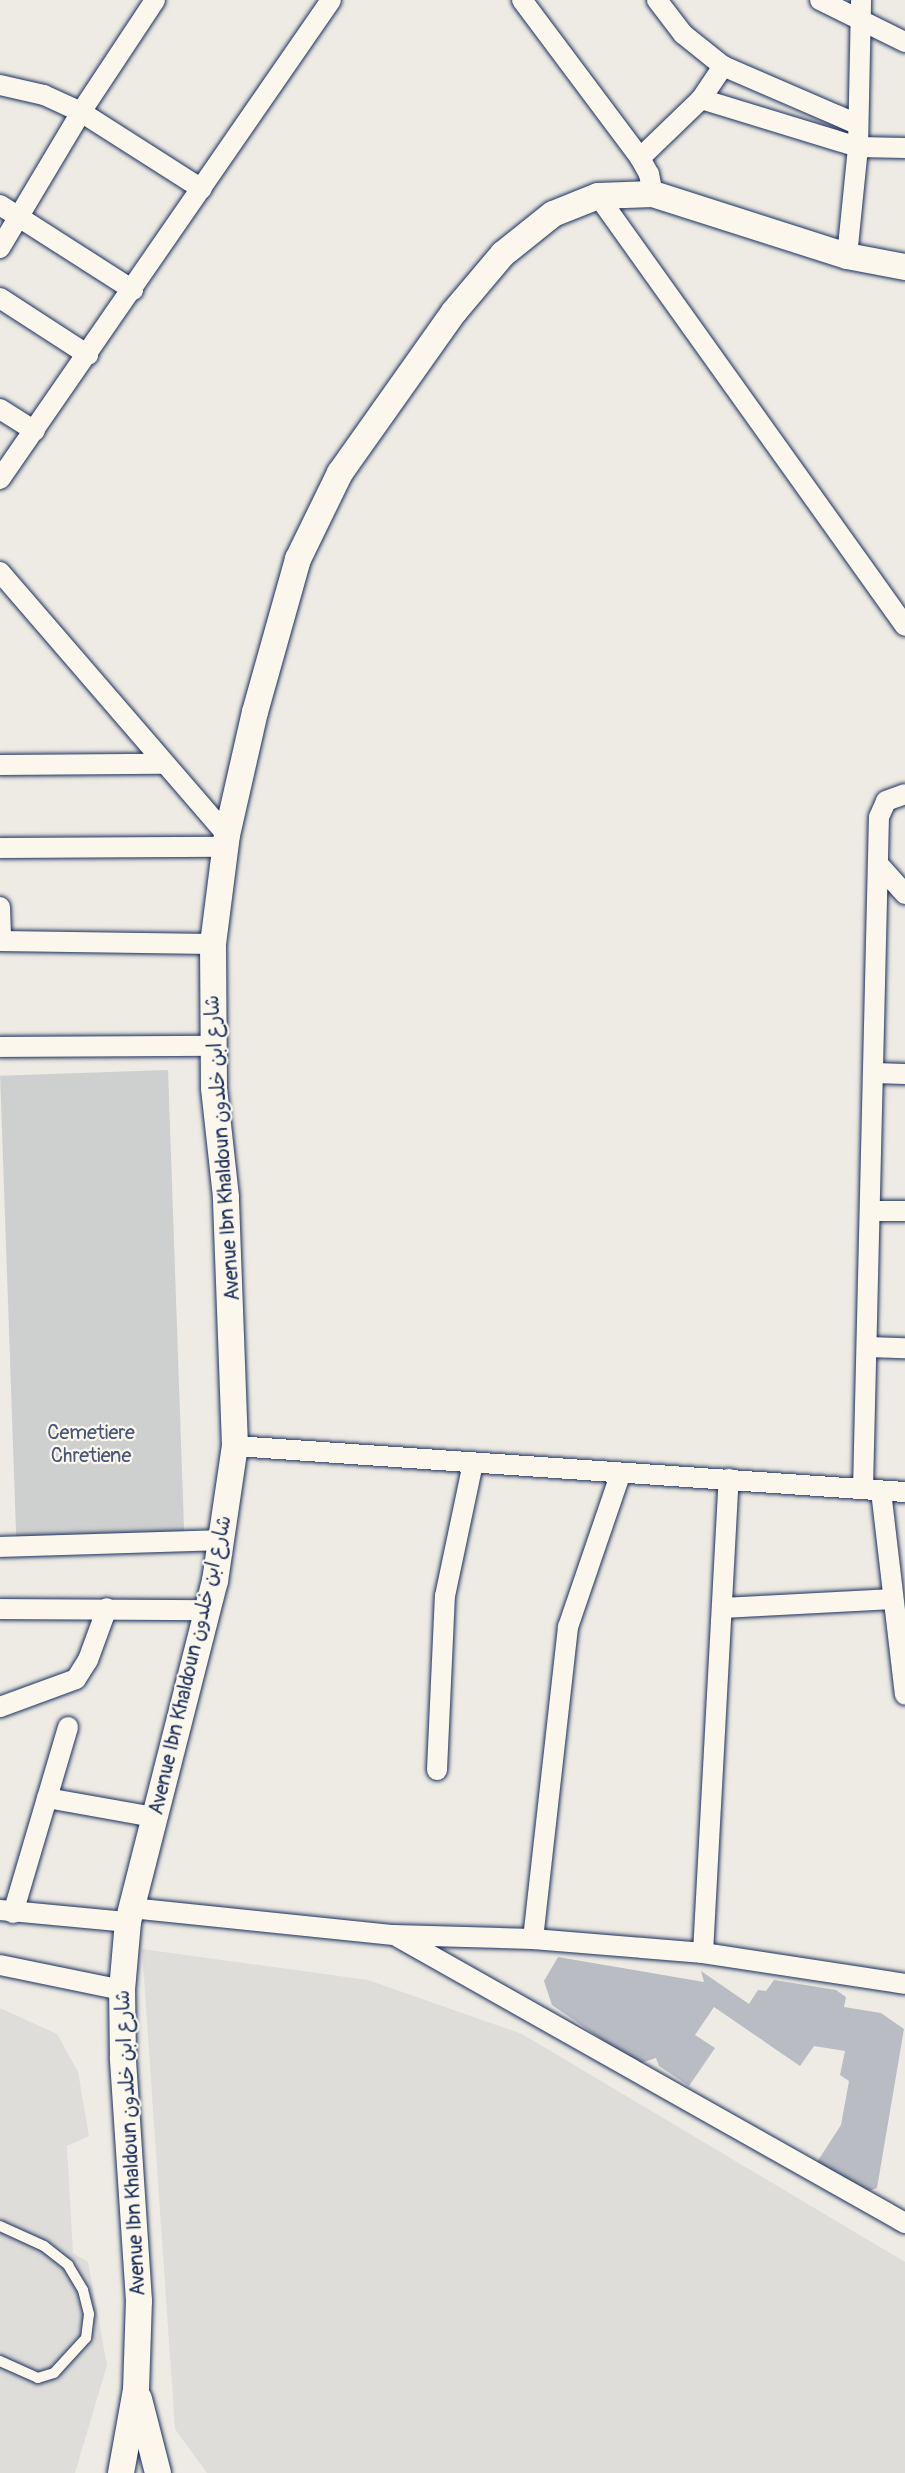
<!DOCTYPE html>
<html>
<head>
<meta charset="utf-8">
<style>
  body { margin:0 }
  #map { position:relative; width:905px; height:2473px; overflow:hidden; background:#eeebe4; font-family:Pangolin,"Playpen Sans Arabic",sans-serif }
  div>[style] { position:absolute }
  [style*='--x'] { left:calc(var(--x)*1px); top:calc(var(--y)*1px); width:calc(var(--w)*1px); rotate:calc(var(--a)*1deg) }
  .built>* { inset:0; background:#deddda }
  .green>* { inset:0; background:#cecfcf; transform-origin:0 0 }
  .building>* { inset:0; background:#b9bcc3 }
  .roads { filter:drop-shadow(0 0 2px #1b2f5e) drop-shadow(0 0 2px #1b2f5e) }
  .service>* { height:10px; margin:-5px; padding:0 5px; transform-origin:5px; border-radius:5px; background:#fbf7ec }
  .minor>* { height:20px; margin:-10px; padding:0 10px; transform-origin:10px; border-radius:10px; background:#fbf7ec }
  .tertiary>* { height:26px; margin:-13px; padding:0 13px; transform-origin:13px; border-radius:13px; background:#fbf7ec }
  span { translate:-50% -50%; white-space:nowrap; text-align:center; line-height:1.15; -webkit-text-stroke:4.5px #fbf7ec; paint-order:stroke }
  .street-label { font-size:20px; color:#1b2f5e }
  .park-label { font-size:20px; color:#48577a }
</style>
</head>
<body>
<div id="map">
  <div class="built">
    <i style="clip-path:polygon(142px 1949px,368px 1980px,522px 2034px,905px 2262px,905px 2473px,207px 2473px,175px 2429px)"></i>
    <i style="clip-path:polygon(0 2008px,57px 2034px,78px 2072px,89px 2136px,67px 2146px,73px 2253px,88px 2262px,107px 2365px,75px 2473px,0 2473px)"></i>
  </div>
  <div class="green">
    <i style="left:168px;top:1070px;width:462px;height:168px;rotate:88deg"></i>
  </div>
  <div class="building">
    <i style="clip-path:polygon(558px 1957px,704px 1982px,701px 1971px,749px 2004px,758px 1990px,766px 1991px,774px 1980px,836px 1990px,846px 1997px,844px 2007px,881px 2013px,904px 2029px,877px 2188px,863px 2193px,817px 2162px,841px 2125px,849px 2081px,840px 2075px,845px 2051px,814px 2046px,800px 2066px,714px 2007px,695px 2035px,715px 2048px,689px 2086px,659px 2066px,656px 2058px,638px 2064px,552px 2005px,544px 1981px)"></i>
  </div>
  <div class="roads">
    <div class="service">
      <i style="--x:0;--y:2226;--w:48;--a:24.4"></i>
      <i style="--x:44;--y:2246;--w:31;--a:38"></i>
      <i style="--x:68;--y:2265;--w:29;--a:59"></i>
      <i style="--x:83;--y:2290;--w:25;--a:76"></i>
      <i style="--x:89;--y:2314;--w:24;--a:97"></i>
      <i style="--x:86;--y:2338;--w:47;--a:132.4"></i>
      <i style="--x:54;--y:2373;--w:17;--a:163"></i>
      <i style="--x:38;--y:2378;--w:42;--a:-155.9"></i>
    </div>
    <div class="minor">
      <i style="--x:522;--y:0;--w:197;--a:53.2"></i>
      <i style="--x:640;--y:158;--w:18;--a:61"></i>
      <i style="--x:649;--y:174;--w:20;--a:79"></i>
      <i style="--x:657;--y:0;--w:43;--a:52.6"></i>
      <i style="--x:683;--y:34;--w:51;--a:38.7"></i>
      <i style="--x:723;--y:66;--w:146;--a:23.4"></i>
      <i style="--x:820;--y:0;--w:95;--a:26.3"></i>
      <i style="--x:0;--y:85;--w:45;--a:12.8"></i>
      <i style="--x:44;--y:95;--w:41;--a:24.7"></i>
      <i style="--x:81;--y:112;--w:143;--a:32.5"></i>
      <i style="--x:701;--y:99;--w:40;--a:-56"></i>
      <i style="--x:640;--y:158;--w:85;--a:-44"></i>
      <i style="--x:701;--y:99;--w:164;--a:17"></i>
      <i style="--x:858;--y:147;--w:47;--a:1.2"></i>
      <i style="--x:598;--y:196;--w:528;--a:54.47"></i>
      <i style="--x:0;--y:205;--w:158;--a:32.6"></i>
      <i style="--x:0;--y:248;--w:158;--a:-59.2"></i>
      <i style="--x:81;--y:112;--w:134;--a:-56.5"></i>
      <i style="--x:847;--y:256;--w:110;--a:-84.2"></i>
      <i style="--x:858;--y:147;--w:147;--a:-88.8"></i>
      <i style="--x:0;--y:298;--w:105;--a:32.9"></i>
      <i style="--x:0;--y:409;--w:41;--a:32.2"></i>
      <i style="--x:0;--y:479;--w:582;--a:-55.35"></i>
      <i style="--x:0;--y:572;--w:347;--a:49.2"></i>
      <i style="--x:0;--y:765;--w:162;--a:-0.4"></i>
      <i style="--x:0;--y:848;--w:224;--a:-0.3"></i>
      <i style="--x:879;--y:865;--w:39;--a:48"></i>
      <i style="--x:0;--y:907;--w:34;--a:88"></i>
      <i style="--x:0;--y:941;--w:213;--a:0.8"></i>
      <i style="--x:0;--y:1047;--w:212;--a:-0.3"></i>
      <i style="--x:874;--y:1073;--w:31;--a:2"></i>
      <i style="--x:870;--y:1211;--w:35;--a:0"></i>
      <i style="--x:868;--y:1347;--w:37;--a:2"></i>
      <i style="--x:235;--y:1446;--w:672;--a:3.93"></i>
      <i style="--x:863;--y:1489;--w:672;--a:-88.64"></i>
      <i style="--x:879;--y:817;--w:17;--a:-66"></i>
      <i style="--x:886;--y:801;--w:20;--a:-20"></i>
      <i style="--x:881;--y:1491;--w:205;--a:83.3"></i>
      <i style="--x:0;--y:1547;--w:223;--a:-1.8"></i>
      <i style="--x:723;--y:1608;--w:170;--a:-3"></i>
      <i style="--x:0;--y:1609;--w:206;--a:0.3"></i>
      <i style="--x:0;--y:1707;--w:81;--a:-20.2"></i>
      <i style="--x:76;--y:1679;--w:22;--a:-58"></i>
      <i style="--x:88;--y:1660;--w:55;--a:-69.9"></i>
      <i style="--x:437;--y:1770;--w:174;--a:-87.4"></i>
      <i style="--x:445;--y:1596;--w:136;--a:-78.1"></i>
      <i style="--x:47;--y:1798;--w:109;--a:10.1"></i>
      <i style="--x:131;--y:1908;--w:264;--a:5.9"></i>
      <i style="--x:394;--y:1935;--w:139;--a:1.6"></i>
      <i style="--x:533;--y:1939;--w:171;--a:4.7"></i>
      <i style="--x:703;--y:1953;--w:204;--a:8.7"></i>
      <i style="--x:0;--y:1910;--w:129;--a:5.4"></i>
      <i style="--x:13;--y:1913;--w:194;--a:-73.5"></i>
      <i style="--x:398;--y:1937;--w:582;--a:29.43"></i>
      <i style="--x:533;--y:1939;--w:314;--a:-83.6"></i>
      <i style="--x:568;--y:1627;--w:161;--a:-71.1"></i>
      <i style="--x:703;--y:1953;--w:475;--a:-86.9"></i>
      <i style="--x:0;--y:1965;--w:125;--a:11.6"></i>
    </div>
    <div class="tertiary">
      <i style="--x:139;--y:2399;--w:76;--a:75.6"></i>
      <i style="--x:121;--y:2473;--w:84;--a:-79.8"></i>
      <i style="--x:136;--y:2390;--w:89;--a:-88.1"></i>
      <i style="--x:139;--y:2301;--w:244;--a:-93.8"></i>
      <i style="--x:123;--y:2058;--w:68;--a:-90.8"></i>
      <i style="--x:122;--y:1990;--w:68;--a:-85"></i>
      <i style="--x:128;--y:1922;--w:352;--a:-75.7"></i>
      <i style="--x:215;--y:1581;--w:136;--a:-81.6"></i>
      <i style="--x:235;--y:1446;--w:249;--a:-92.1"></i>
      <i style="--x:226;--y:1197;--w:110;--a:-96.3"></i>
      <i style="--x:214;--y:1088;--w:144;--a:-90.4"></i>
      <i style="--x:213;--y:944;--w:110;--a:-82.7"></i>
      <i style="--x:227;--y:835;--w:126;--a:-77.2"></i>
      <i style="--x:255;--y:712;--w:159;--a:-74.3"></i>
      <i style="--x:298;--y:559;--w:96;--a:-64"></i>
      <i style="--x:340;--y:473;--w:197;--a:-54.7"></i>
      <i style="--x:454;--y:312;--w:76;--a:-49.8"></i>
      <i style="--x:503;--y:254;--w:64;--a:-38.7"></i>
      <i style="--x:553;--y:214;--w:48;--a:-21.8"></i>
      <i style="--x:598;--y:196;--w:55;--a:-2.1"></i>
      <i style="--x:653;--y:194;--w:204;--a:17.7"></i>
      <i style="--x:847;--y:256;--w:59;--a:10.7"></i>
    </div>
  </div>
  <div class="street-label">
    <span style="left:222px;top:1148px;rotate:-94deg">Avenue Ibn Khaldoun شارع ابن خلدون</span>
    <span style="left:190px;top:1665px;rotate:-77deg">Avenue Ibn Khaldoun شارع ابن خلدون</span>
    <span style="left:130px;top:2143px;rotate:-93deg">Avenue Ibn Khaldoun شارع ابن خلدون</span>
  </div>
  <div class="park-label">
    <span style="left:91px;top:1444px">Cemetiere<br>Chretiene</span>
  </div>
</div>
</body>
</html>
